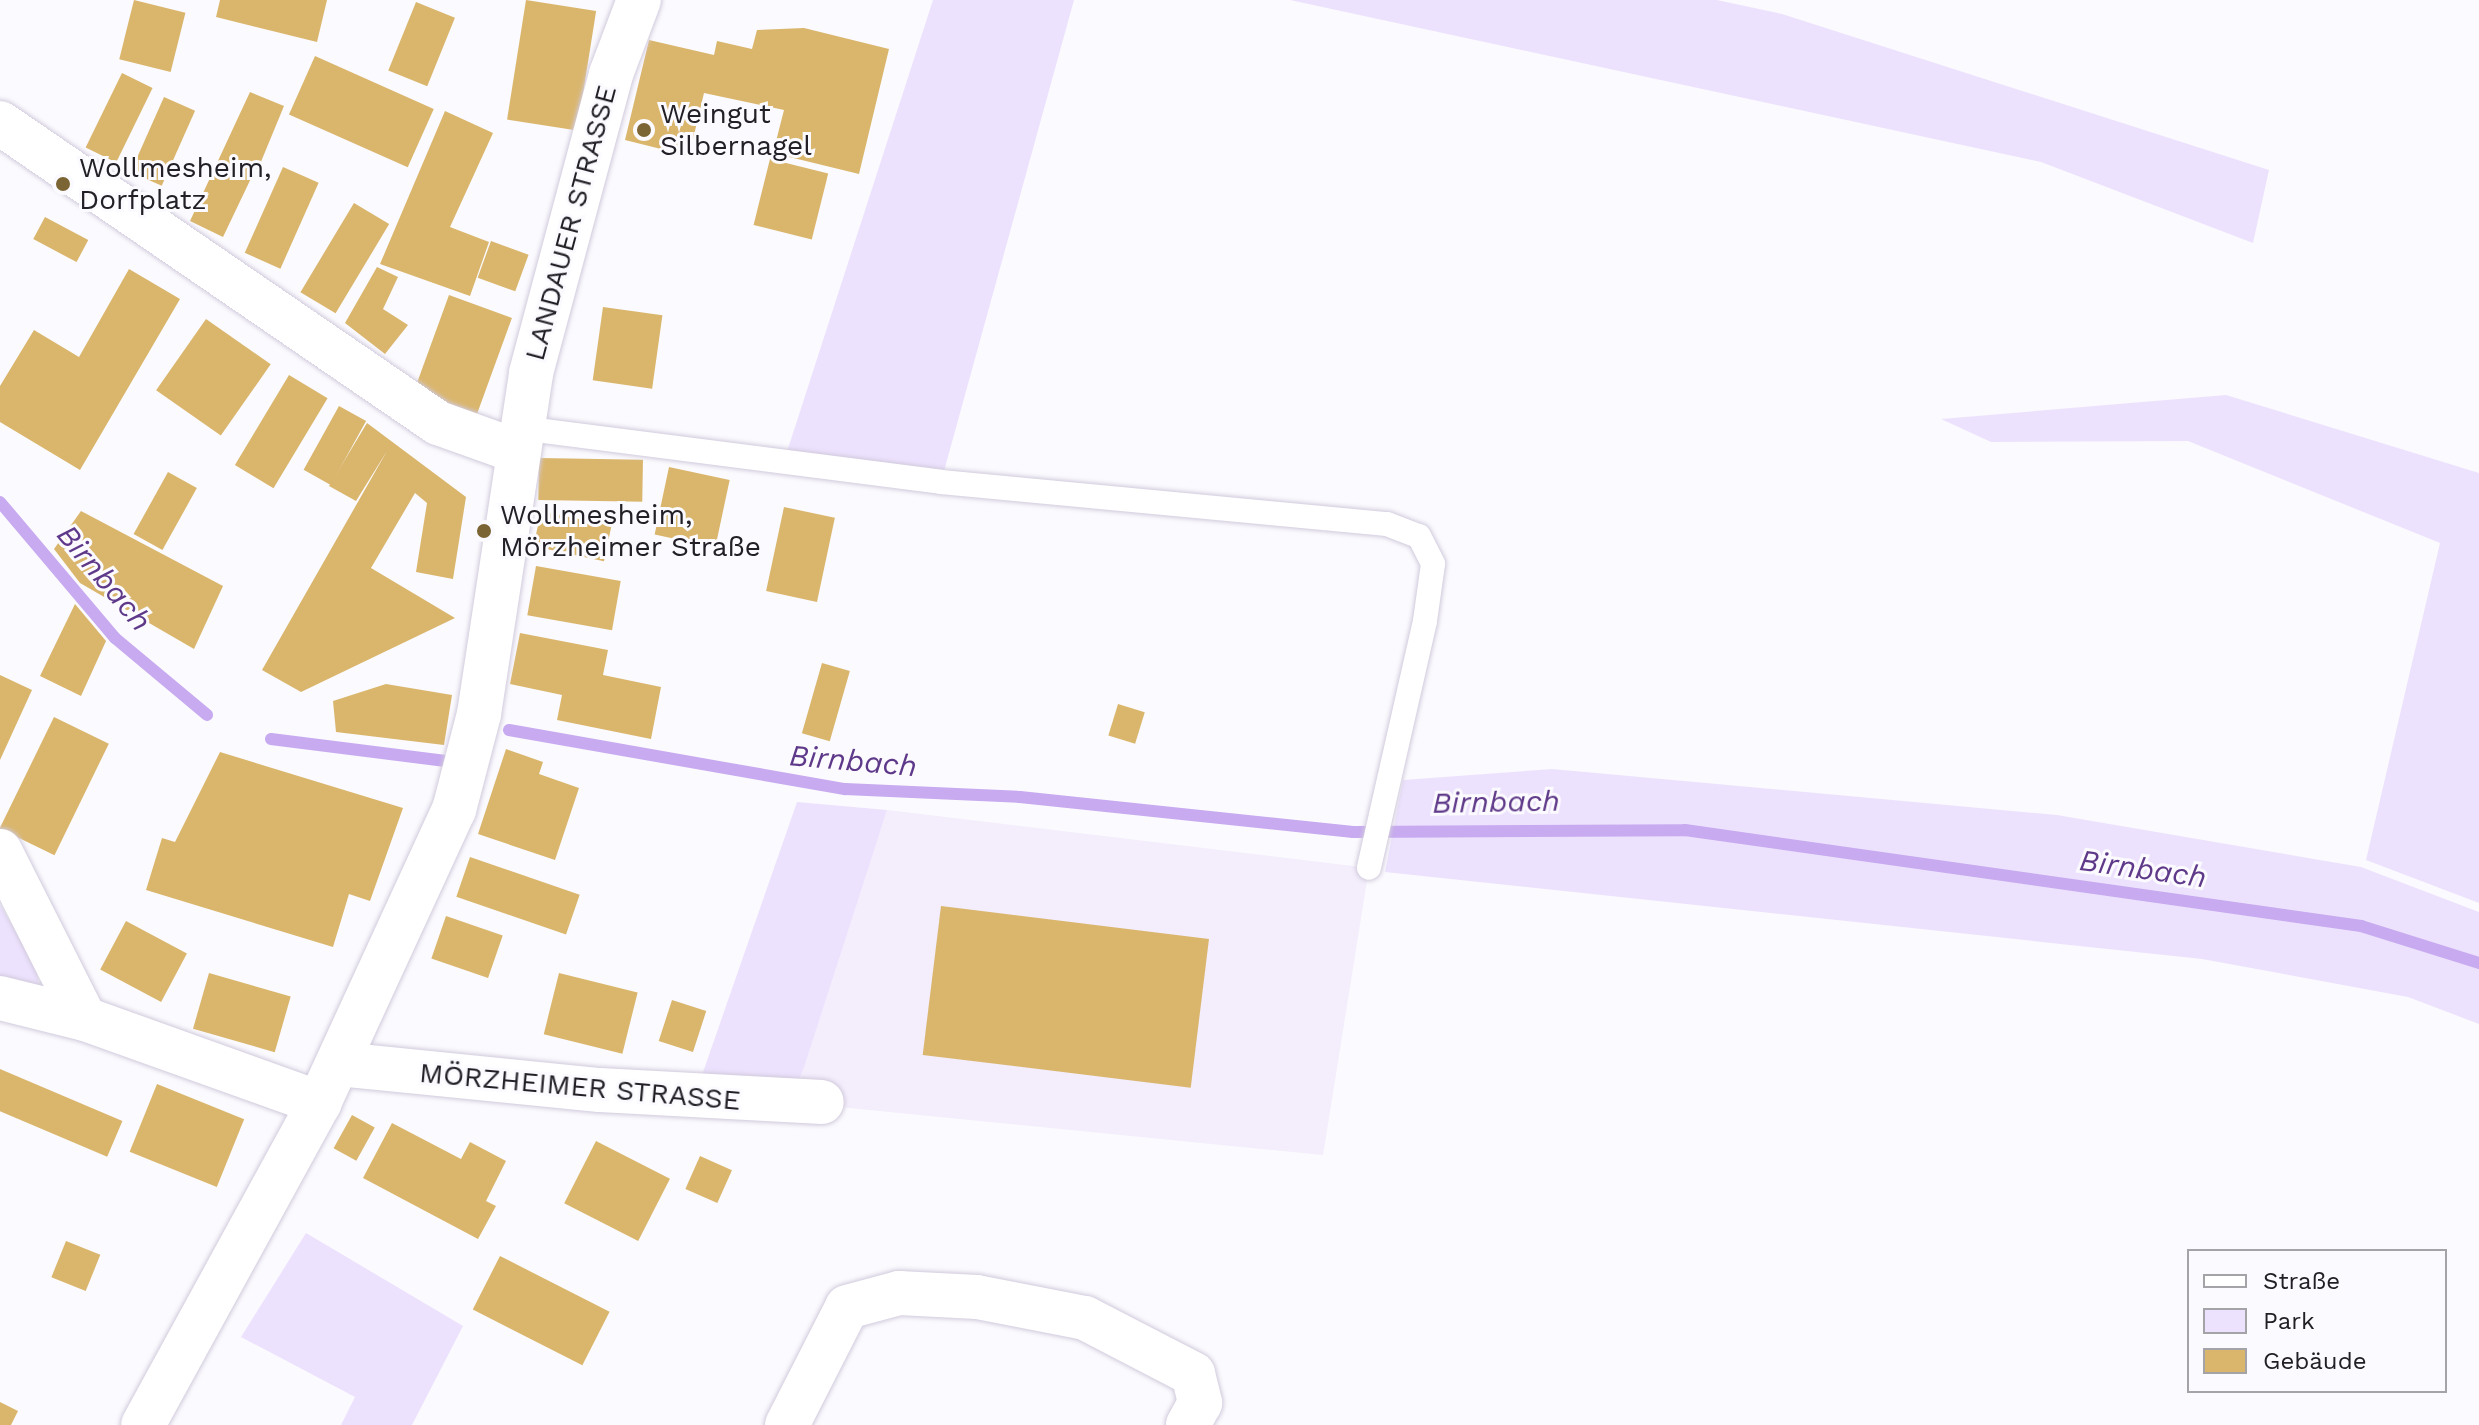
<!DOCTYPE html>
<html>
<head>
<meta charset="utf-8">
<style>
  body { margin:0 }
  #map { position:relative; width:2479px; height:1425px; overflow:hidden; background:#fbfafe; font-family:"Work Sans",sans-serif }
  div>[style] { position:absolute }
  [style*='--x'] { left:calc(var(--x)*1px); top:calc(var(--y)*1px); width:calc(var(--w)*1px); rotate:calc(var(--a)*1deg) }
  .built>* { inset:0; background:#f3edfc }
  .green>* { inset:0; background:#ede2fe }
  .stream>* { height:12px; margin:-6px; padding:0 6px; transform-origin:6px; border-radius:6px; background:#c7aaef }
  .building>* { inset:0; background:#dab66d; transform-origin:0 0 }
  .roads { filter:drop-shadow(0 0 2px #d1cadc) drop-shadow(0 0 2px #d1cadc) }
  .service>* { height:24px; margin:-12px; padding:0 12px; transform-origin:12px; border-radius:12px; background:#fff }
  .minor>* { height:44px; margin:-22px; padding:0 22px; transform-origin:22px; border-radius:22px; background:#fff }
  .secondary>* { height:44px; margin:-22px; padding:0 22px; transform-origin:22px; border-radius:22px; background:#fff }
  .dots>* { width:22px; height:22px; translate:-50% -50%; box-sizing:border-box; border:4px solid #fbfafe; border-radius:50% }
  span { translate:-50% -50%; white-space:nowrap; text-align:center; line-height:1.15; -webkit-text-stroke:6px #fbfafe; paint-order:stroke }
  .poi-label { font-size:28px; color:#222026 }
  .left { translate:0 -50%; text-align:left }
  .street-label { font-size:28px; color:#222026 }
  .water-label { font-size:30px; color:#5f3989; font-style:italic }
  .legend { position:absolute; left:2187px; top:1249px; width:260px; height:144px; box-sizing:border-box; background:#fbfafe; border:2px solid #a4a3a8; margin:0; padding:10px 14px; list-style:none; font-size:24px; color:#222026 }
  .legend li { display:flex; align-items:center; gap:16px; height:40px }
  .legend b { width:40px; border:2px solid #a4a3a8 }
</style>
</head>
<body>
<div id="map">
  <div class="built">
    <i style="clip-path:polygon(887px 810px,1369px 868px,1323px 1155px,789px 1102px)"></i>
  </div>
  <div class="green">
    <i style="clip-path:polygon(933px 0,1074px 0,941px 482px,784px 461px)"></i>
    <i style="clip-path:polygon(1290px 0,1717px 0,1782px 14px,2269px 170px,2253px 243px,2041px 162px)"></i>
    <i style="clip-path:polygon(2226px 395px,2479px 473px,2479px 903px,2366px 860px,2440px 543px,2188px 441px,1991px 442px,1941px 419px)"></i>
    <i style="clip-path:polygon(1552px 769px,2057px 815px,2361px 867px,2479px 912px,2479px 1024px,2408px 997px,2202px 959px,1385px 872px,1403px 780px)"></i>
    <i style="clip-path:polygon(797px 802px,887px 810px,804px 1067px,789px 1102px,694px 1098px)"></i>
    <i style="clip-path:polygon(0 905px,35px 964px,40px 989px,0 981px)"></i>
    <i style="clip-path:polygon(306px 1233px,463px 1326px,412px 1425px,341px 1425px,355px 1397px,241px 1337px)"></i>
  </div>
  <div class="stream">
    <i style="--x:0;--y:502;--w:178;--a:49.8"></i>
    <i style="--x:115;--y:638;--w:120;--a:39.9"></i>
    <i style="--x:509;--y:730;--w:341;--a:10"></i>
    <i style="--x:845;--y:789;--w:175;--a:2.6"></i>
    <i style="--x:1020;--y:797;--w:335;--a:6"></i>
    <i style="--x:1353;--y:832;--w:332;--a:-0.3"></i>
    <i style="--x:1685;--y:830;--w:683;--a:8.08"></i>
    <i style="--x:2361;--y:926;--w:124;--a:17.4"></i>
    <i style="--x:271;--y:739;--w:174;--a:7.2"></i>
  </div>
  <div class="building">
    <i style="left:134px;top:0;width:53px;height:61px;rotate:14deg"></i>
    <i style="clip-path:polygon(220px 0,327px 0,317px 42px,216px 17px)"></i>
    <i style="left:526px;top:0;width:71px;height:121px;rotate:9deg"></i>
    <i style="left:416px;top:2px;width:42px;height:74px;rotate:22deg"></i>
    <i style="clip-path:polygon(804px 28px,889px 49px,859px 174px,773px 153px,784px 110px,704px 93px,689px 156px,625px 140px,649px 40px,714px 55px,717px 41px,752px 49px,757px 30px)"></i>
    <i style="left:315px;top:56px;width:130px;height:64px;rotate:24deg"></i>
    <i style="left:122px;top:73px;width:34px;height:83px;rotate:26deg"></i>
    <i style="clip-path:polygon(250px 92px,284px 106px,258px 169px,235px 160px,255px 170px,223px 237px,190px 221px)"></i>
    <i style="left:164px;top:97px;width:34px;height:82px;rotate:24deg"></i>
    <i style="clip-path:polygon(445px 111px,493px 133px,450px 227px,489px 242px,470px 296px,380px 264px)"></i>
    <i style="left:770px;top:159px;width:60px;height:68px;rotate:14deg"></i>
    <i style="left:283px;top:167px;width:39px;height:94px;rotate:24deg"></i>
    <i style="left:354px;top:203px;width:41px;height:104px;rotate:31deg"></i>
    <i style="left:45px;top:217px;width:49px;height:25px;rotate:28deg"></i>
    <i style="left:491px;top:241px;width:40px;height:39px;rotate:20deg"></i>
    <i style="clip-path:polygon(377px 267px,398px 277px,383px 309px,408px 325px,385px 354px,345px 323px)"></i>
    <i style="clip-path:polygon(129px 269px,180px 299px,80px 470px,0 422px,0 386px,34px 330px,79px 357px)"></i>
    <i style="left:449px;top:295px;width:67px;height:103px;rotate:20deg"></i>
    <i style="left:603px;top:307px;width:60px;height:74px;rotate:8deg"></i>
    <i style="left:206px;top:319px;width:79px;height:87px;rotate:35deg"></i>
    <i style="left:289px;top:375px;width:45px;height:105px;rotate:31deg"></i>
    <i style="left:339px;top:406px;width:31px;height:73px;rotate:29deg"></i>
    <i style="clip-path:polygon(367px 423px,466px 497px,453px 579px,416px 572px,427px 503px,415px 493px,371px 568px,455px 618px,301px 692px,262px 670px,387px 451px,356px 501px,329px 486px)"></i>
    <i style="left:539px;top:458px;width:104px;height:42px;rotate:1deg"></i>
    <i style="left:669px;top:467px;width:62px;height:69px;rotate:12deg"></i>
    <i style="left:168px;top:472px;width:33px;height:71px;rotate:29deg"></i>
    <i style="left:784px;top:507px;width:52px;height:86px;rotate:12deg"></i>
    <i style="clip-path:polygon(81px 511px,223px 586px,194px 649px,80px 583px,54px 549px)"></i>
    <i style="left:541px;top:511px;width:72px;height:36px;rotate:12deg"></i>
    <i style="left:536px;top:566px;width:86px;height:50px;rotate:10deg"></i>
    <i style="clip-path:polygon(75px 604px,106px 641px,81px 696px,40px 676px)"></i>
    <i style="clip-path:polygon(520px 633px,608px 650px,603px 675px,661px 687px,651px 739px,557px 720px,562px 695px,510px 684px)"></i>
    <i style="left:822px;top:663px;width:29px;height:73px;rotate:16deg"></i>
    <i style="clip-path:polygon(0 675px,32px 690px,0 760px)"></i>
    <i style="clip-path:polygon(386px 684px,452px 695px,444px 745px,336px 732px,333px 701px)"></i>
    <i style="left:1118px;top:704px;width:28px;height:33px;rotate:17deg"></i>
    <i style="left:54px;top:717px;width:61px;height:124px;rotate:26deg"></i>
    <i style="clip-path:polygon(506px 749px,543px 762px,539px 774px,579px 788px,555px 860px,478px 834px)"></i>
    <i style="clip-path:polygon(220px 752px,403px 808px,370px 901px,349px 894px,333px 947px,146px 890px,162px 838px,175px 842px)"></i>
    <i style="left:470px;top:857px;width:116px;height:42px;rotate:19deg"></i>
    <i style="left:941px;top:906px;width:270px;height:150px;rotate:7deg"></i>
    <i style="left:446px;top:916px;width:60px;height:45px;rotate:19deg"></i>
    <i style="left:126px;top:921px;width:69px;height:55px;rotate:28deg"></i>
    <i style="left:209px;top:973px;width:85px;height:58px;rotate:16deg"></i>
    <i style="left:559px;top:973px;width:81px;height:63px;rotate:14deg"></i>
    <i style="left:672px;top:1000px;width:36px;height:43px;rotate:18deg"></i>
    <i style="left:0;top:1069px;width:133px;height:39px;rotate:23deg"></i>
    <i style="left:157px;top:1084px;width:94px;height:73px;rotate:22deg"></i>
    <i style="left:352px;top:1115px;width:26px;height:38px;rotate:29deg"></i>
    <i style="clip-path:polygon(392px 1123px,461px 1159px,470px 1142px,506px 1161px,486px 1201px,496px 1206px,478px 1239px,363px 1178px)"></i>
    <i style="left:596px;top:1141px;width:83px;height:70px;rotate:27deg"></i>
    <i style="left:700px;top:1156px;width:35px;height:36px;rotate:24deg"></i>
    <i style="left:66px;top:1241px;width:37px;height:39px;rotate:22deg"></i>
    <i style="left:500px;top:1256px;width:123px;height:60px;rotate:27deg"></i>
    <i style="clip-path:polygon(0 1402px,18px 1411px,11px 1425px,0 1425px)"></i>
  </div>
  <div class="roads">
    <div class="service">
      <i style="--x:521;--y:428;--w:423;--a:7.3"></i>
      <i style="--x:941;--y:482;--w:448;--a:5.4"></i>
      <i style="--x:1387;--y:524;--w:34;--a:21"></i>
      <i style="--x:1419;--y:536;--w:31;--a:63"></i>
      <i style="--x:1433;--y:564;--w:58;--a:98"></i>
      <i style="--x:1425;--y:621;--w:253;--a:102.8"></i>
    </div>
    <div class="minor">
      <i style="--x:0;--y:123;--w:531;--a:34.41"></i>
      <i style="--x:438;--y:423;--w:83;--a:19.7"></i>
      <i style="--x:0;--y:851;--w:188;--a:63.2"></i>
      <i style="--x:0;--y:998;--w:88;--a:13.9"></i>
      <i style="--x:85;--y:1019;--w:249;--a:19.7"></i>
      <i style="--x:339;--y:1064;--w:262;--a:5.7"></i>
      <i style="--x:600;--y:1090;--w:222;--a:3.1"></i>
      <i style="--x:787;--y:1425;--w:132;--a:-63"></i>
      <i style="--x:847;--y:1307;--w:54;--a:-15.1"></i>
      <i style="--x:899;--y:1293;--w:78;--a:2.9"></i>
      <i style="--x:977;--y:1297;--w:110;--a:11"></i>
      <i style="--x:1085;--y:1318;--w:122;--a:27.4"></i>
      <i style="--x:1193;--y:1374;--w:30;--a:76"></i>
      <i style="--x:1200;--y:1403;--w:25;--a:119"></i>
    </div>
    <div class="secondary">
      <i style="--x:143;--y:1425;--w:367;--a:-61.3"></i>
      <i style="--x:319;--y:1103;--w:323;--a:-65.3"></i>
      <i style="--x:454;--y:810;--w:99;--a:-75.4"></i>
      <i style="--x:479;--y:714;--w:345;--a:-81.3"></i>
      <i style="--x:531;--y:373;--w:310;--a:-75"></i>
      <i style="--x:611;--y:74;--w:79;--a:-69.3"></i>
    </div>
  </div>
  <div class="dots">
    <i style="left:644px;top:130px;background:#7c6535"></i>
    <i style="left:63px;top:184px;background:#7c6535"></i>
    <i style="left:484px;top:531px;background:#7c6535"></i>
  </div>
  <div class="poi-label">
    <span class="left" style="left:660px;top:130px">Weingut<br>Silbernagel</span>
    <span class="left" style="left:79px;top:184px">Wollmesheim,<br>Dorfplatz</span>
    <span class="left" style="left:500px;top:531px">Wollmesheim,<br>Mörzheimer Straße</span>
  </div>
  <div class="street-label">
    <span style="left:571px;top:223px;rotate:-75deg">LANDAUER STRASSE</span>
    <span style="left:580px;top:1087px;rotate:5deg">MÖRZHEIMER STRASSE</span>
  </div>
  <div class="water-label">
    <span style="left:104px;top:578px;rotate:50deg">Birnbach</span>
    <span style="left:853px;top:761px;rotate:5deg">Birnbach</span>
    <span style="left:1496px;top:802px;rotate:-1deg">Birnbach</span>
    <span style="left:2143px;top:869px;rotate:8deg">Birnbach</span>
  </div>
  <ul class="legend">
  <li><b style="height:10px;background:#fff"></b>Straße</li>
  <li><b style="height:22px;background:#ede2fe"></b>Park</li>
  <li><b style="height:22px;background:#dab66d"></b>Gebäude</li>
  </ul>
</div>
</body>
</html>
